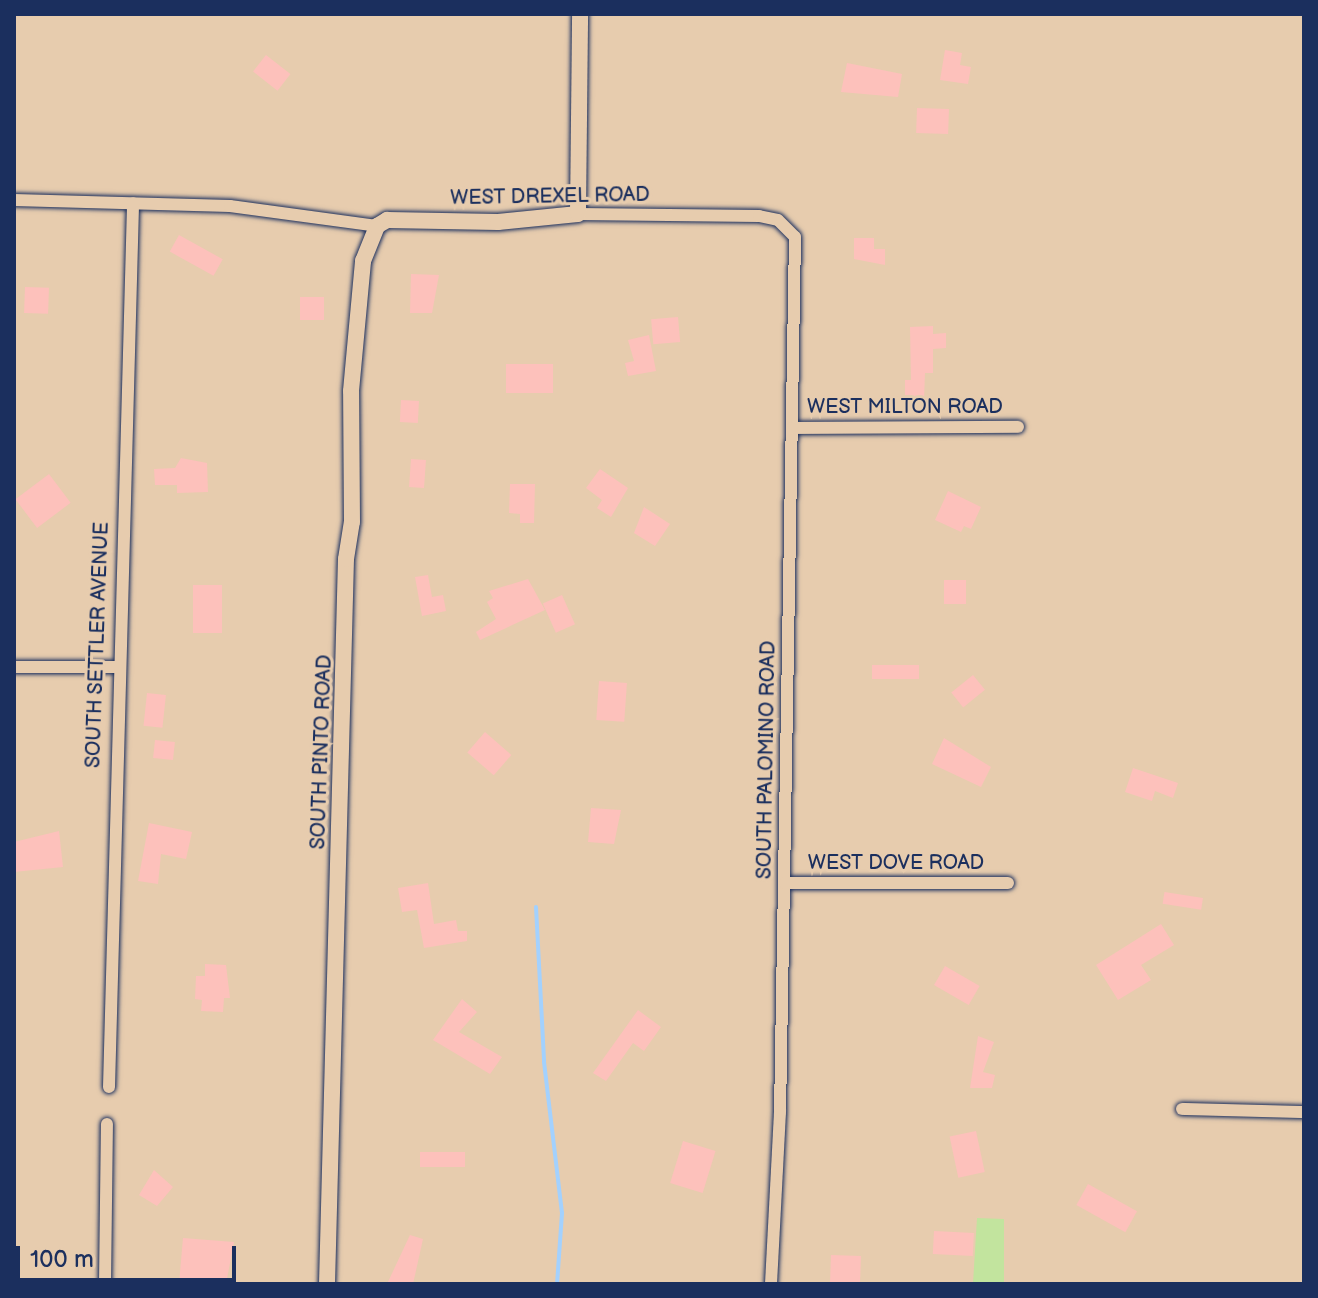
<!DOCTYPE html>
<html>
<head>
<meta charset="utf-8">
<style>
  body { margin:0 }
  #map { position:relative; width:1318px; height:1298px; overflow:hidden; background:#e7ccae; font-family:"Balsamiq Sans",sans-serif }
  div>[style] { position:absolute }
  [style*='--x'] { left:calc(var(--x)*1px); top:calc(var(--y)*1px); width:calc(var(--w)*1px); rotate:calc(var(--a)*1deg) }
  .green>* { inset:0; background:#c2e49e }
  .stream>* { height:4px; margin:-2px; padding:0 2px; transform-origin:2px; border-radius:2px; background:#a3d1fe }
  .building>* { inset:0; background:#fdc1bb; transform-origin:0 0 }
  .roads { filter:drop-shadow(0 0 2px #1b2f5e) drop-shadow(0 0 2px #1b2f5e) }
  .street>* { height:12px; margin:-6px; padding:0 6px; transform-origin:6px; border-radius:6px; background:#e7ccae }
  .secondary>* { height:16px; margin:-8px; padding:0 8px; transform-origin:8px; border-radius:8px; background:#e7ccae }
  span { translate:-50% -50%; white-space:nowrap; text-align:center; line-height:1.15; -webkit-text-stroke:6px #e7ccae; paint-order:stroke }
  .street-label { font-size:20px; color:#1b2f5e }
  .frame { position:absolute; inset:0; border:16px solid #1b2f5e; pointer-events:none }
  .scale { position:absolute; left:16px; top:1246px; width:220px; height:36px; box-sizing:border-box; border:4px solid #1b2f5e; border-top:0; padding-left:10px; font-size:24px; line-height:28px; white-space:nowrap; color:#1b2f5e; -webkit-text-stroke:6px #e7ccae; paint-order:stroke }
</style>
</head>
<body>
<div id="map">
  <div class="green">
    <i style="clip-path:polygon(977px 1218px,1004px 1219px,1004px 1284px,968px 1284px,973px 1283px)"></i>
  </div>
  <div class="stream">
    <i style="--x:536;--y:907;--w:155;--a:87"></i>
    <i style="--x:544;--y:1062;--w:152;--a:83.2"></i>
    <i style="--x:562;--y:1213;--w:71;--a:94"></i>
  </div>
  <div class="building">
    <i style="clip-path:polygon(945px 50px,962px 53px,960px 65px,971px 67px,968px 84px,940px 80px)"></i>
    <i style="left:266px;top:55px;width:31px;height:21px;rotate:38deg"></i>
    <i style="clip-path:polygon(847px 63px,902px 74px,898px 97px,841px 92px)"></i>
    <i style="left:917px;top:108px;width:32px;height:25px;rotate:2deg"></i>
    <i style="left:179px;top:235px;width:50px;height:19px;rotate:29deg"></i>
    <i style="clip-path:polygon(854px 238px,874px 238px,874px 249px,885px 249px,885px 265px,854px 259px)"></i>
    <i style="clip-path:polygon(411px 274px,439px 275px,432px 313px,410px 313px)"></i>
    <i style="left:25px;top:287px;width:24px;height:26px;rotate:2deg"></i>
    <i style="left:300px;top:297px;width:24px;height:23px"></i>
    <i style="left:678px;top:317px;width:25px;height:27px;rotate:85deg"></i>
    <i style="clip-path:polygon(933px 326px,933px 334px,946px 333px,946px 348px,933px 349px,933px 373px,925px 373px,924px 400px,905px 400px,905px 380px,911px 380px,910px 327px)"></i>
    <i style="clip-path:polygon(649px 335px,656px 371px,628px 376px,625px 363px,634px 361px,628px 340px)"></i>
    <i style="left:506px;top:364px;width:47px;height:29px"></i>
    <i style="left:401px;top:400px;width:18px;height:22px;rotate:3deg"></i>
    <i style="clip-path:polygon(181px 458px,207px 463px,208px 492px,177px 493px,177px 485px,155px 485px,154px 469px,175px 468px)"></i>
    <i style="left:411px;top:459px;width:15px;height:28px;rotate:4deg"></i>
    <i style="clip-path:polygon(600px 469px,628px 488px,611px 517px,597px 508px,602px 500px,586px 488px)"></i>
    <i style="left:49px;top:474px;width:36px;height:42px;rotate:53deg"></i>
    <i style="clip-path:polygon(510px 484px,535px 484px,534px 523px,520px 523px,520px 514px,509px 513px)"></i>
    <i style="clip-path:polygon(948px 491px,981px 507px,971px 529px,964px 526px,961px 532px,935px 520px)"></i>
    <i style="clip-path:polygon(644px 507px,670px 524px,655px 546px,634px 533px)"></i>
    <i style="clip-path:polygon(428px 575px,432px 597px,443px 595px,446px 611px,422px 616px,415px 577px)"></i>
    <i style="clip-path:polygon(528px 579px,545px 610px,480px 640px,476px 632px,496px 619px,487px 602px,493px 598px,489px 591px)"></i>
    <i style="left:944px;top:580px;width:22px;height:24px"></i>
    <i style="left:193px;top:585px;width:29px;height:48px"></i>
    <i style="left:562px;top:595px;width:32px;height:21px;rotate:66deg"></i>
    <i style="left:919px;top:665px;width:14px;height:47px;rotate:90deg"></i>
    <i style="left:973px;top:675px;width:19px;height:28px;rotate:51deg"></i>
    <i style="left:599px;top:681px;width:28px;height:39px;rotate:4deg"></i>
    <i style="left:147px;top:693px;width:19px;height:33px;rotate:6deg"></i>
    <i style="left:485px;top:732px;width:35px;height:27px;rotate:41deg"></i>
    <i style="clip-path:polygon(944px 738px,991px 767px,981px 787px,932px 764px)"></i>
    <i style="left:155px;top:740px;width:20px;height:18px;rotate:6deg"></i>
    <i style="clip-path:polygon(1133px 768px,1178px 783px,1173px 798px,1155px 791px,1152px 801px,1125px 792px)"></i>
    <i style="clip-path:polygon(591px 808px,621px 810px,614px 844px,588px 842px)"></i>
    <i style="clip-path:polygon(149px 823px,192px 832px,186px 859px,161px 854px,158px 884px,138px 881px)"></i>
    <i style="clip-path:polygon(59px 831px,63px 867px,14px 872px,14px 842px)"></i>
    <i style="clip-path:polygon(428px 883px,434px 924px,456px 920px,458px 931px,467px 931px,467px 941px,424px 948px,417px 910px,402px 912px,398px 888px)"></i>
    <i style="left:1203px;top:898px;width:12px;height:39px;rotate:99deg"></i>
    <i style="clip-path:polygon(1161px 924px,1174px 945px,1141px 965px,1151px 980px,1118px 1000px,1096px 965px)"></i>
    <i style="clip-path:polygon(205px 964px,226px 965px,230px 998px,224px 998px,223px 1012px,201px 1011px,202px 1000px,195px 999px,196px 976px,205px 976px)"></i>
    <i style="left:945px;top:966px;width:40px;height:22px;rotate:30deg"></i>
    <i style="clip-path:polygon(462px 999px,477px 1012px,459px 1032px,502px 1057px,490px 1074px,433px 1040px)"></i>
    <i style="clip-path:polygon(638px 1010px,661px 1027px,644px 1051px,633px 1043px,606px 1081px,593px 1073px)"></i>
    <i style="clip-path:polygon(978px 1036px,994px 1042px,983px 1072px,995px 1075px,992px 1088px,970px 1088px)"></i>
    <i style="left:976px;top:1131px;width:42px;height:27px;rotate:78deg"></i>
    <i style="left:683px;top:1141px;width:34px;height:44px;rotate:17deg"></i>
    <i style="left:420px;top:1152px;width:45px;height:15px"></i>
    <i style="clip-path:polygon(154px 1170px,173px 1187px,157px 1206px,139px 1195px)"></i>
    <i style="left:1088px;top:1184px;width:56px;height:24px;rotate:29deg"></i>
    <i style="left:934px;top:1231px;width:40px;height:23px;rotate:3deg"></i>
    <i style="clip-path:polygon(410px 1235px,423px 1239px,413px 1284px,387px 1284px)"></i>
    <i style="clip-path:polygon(183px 1238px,234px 1242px,226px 1284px,179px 1284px)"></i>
    <i style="left:831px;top:1255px;width:30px;height:29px;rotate:2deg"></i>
  </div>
  <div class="roads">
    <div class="street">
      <i style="--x:14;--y:200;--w:216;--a:1.6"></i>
      <i style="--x:230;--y:206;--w:148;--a:7.7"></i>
      <i style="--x:578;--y:214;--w:181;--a:0.6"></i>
      <i style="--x:759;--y:216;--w:19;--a:12"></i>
      <i style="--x:778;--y:220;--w:24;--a:45"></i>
      <i style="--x:795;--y:237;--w:875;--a:90.98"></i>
      <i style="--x:780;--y:1112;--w:172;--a:93"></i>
      <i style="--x:793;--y:428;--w:225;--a:-0.3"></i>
      <i style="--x:14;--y:667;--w:102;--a:0"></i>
      <i style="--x:785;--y:883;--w:223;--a:0"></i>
      <i style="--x:109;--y:1087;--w:884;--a:-88.44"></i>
      <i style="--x:1182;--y:1109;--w:122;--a:1.4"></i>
      <i style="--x:105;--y:1284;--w:160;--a:-89.3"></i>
    </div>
    <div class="secondary">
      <i style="--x:327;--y:1284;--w:725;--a:-88.5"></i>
      <i style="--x:346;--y:559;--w:37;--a:-81"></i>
      <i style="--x:352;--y:522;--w:131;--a:-90.4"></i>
      <i style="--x:351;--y:391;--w:131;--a:-84.7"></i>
      <i style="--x:363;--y:261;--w:38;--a:-68"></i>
      <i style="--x:377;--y:226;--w:12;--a:-31"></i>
      <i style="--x:387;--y:220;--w:111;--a:1"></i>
      <i style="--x:498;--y:222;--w:80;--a:-5.7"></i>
      <i style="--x:578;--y:214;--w:200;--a:-89.4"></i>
    </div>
  </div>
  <div class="street-label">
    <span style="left:550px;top:197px;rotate:-1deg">WEST DREXEL ROAD</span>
    <span style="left:905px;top:407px">WEST MILTON ROAD</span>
    <span style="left:98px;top:645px;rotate:-88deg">SOUTH SETTLER AVENUE</span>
    <span style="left:322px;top:752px;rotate:-88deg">SOUTH PINTO ROAD</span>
    <span style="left:767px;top:760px;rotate:-89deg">SOUTH PALOMINO ROAD</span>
    <span style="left:896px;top:863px">WEST DOVE ROAD</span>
  </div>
  <div class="frame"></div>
  <div class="scale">100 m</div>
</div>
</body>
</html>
